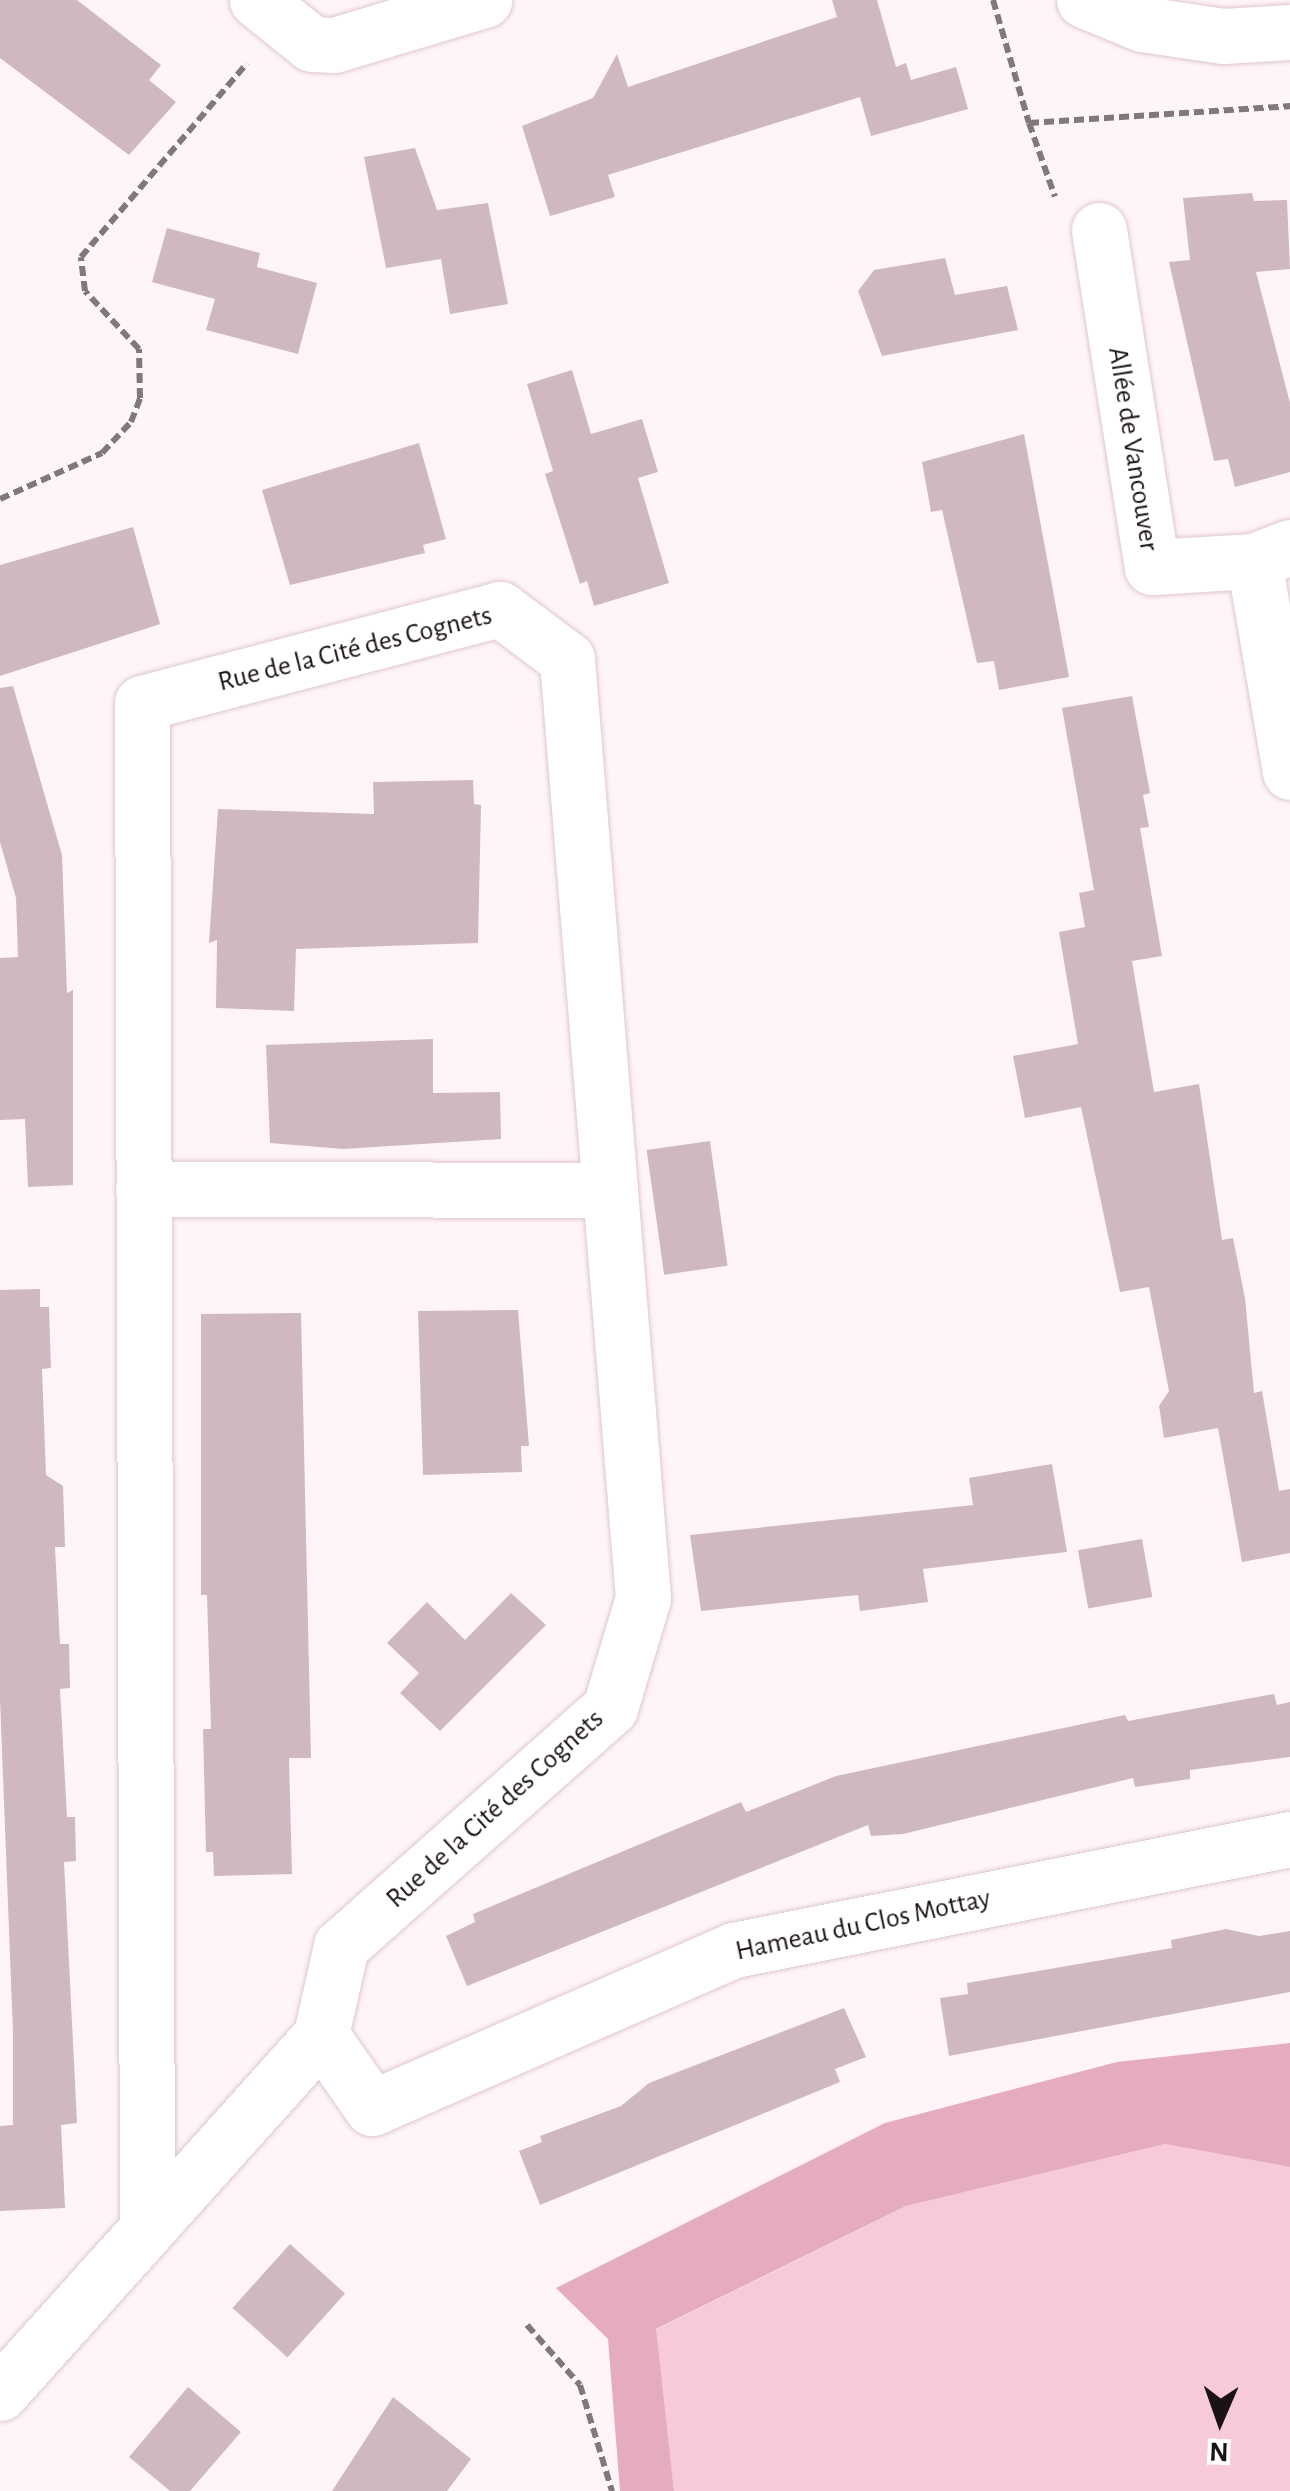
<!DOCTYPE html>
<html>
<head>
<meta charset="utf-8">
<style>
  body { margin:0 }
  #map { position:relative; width:1290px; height:2491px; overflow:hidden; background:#fff5f8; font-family:"Alegreya Sans",sans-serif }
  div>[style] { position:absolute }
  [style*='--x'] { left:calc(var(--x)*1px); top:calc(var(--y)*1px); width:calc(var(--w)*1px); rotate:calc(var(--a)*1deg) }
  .green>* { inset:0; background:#f8cad9 }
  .forest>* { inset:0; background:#e5abbf }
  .building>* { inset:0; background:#d0b8bf; transform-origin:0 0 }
  .path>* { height:6px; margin-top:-3px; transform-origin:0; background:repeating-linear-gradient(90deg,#81787b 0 10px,transparent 0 15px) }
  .roads { filter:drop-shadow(0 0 2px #dfc7cf) drop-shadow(0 0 2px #dfc7cf) }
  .minor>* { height:55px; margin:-27.5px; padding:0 27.5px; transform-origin:27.5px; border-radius:27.5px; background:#fff }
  span { translate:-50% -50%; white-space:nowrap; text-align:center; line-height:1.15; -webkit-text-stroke:9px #fff; paint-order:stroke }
  .street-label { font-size:28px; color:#1a1214 }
  .north { position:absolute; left:1170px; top:2371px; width:100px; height:100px; -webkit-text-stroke:8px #fff; paint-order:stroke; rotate:182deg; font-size:28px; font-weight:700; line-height:40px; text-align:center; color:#1a1214 }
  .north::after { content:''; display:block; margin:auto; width:35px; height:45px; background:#1a1214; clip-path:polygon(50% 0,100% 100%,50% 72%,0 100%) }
</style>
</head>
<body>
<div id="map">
  <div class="green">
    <i style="clip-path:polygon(1165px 2144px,1290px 2167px,1290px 2491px,674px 2491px,655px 2330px,906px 2206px)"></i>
  </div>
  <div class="forest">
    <i style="clip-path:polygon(1290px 2043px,1290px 2167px,1165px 2144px,906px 2206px,656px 2329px,674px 2491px,620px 2491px,608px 2339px,556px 2288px,885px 2123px,1117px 2062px)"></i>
  </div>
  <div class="building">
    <i style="clip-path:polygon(0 0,77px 0,161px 65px,149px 80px,176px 102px,129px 155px,0 58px)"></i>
    <i style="clip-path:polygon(832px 0,877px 0,896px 67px,906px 63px,911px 80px,956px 67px,968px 109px,871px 136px,860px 97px,608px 175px,615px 197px,550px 216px,522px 126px,593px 98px,617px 54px,628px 87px,837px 17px)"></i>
    <i style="clip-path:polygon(415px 148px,437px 210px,488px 203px,508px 304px,450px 314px,441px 259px,386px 268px,364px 157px)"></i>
    <i style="clip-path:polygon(1252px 193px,1254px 201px,1287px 200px,1290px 269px,1256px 272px,1290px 403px,1290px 472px,1235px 487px,1228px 459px,1214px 461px,1169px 262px,1190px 260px,1183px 198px)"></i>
    <i style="clip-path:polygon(167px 228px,260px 253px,257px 267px,317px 283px,298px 354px,206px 330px,215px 299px,152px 282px)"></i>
    <i style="clip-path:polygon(945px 258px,955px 295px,1007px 286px,1018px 330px,882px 356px,858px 291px,874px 270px)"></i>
    <i style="clip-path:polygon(572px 370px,591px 434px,642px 419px,658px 472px,638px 478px,669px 583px,594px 606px,587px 581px,580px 584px,545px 474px,553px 471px,527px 384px)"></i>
    <i style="clip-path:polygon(1024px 434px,1069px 677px,999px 690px,994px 661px,977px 663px,942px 510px,931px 512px,922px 462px)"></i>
    <i style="clip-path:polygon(419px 443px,446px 539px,423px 545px,425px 553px,290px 585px,262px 490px)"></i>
    <i style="clip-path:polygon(133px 527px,160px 624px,0 676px,0 565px)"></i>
    <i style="clip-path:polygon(13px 686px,62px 855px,67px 993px,73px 990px,73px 1185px,28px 1187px,25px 1119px,0 1120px,0 958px,18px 957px,16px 898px,0 842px,0 688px)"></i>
    <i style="clip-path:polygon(1132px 696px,1150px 793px,1143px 795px,1149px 827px,1140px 828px,1162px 956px,1132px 961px,1154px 1092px,1199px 1084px,1222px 1240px,1233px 1238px,1245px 1298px,1254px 1393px,1262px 1391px,1279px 1491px,1290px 1489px,1290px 1553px,1242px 1562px,1218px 1428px,1164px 1438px,1159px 1406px,1169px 1391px,1149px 1287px,1120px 1292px,1081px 1107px,1025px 1118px,1013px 1056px,1078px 1044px,1059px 932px,1085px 927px,1079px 893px,1094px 890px,1062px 708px)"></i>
    <i style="clip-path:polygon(473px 780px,474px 804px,481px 805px,478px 943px,296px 949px,294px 1011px,216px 1008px,217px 940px,209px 943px,218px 809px,374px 814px,373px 782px)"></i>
    <i style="clip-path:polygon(433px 1039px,433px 1093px,500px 1092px,501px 1139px,343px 1149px,270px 1143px,266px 1045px)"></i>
    <i style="left:710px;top:1141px;width:126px;height:64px;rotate:82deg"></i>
    <i style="clip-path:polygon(40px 1289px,40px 1307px,49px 1307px,51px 1368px,42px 1369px,46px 1475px,63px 1486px,65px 1547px,55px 1547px,60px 1644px,69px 1644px,70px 1688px,60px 1689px,67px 1817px,75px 1817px,76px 1861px,64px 1862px,77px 2123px,61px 2125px,65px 2208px,0 2211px,0 2126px,13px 2125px,13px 2033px,0 1699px,0 1290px)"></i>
    <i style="clip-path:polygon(518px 1310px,529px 1446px,521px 1446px,522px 1472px,423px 1475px,418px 1311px)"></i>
    <i style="clip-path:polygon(301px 1313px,311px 1758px,289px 1758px,292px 1874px,214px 1876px,213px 1852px,206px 1852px,203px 1729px,211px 1729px,207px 1595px,201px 1595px,201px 1314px)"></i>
    <i style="clip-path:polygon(1052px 1464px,1067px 1552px,923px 1569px,928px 1602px,860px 1611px,858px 1595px,701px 1611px,690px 1535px,973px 1505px,969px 1478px)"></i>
    <i style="left:1142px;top:1539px;width:59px;height:65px;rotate:80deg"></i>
    <i style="clip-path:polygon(511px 1593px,546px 1625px,440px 1731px,400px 1693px,419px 1673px,387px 1643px,427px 1602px,465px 1640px)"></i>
    <i style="clip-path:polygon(1274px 1694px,1277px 1705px,1290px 1702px,1290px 1757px,1190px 1770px,1190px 1779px,1135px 1787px,1133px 1778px,903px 1834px,871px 1836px,868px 1825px,467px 1986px,446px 1936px,475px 1922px,473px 1914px,741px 1802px,746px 1812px,836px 1776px,1125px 1715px,1128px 1721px)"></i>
    <i style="clip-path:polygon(1226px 1929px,1259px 1936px,1290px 1931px,1290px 1992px,949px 2056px,940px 1998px,968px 1994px,967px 1983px,1172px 1948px,1171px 1940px)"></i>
    <i style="clip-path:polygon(844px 2008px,866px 2057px,835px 2069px,840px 2082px,540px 2205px,519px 2151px,542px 2142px,540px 2136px,621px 2106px,649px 2083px)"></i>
    <i style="left:290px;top:2244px;width:74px;height:86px;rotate:42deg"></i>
    <i style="clip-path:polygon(188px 2387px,241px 2432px,190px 2491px,170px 2491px,129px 2457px)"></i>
    <i style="clip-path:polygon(393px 2397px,471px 2459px,447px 2491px,332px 2491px)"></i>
  </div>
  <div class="path">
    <i style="--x:993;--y:0;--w:128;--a:73.7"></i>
    <i style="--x:1029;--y:123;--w:262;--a:-3.7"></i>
    <i style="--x:1029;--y:123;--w:78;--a:70.6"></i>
    <i style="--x:0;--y:499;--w:112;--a:-24.3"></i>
    <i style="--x:102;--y:453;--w:42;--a:-46.9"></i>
    <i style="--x:131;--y:422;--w:26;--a:-69"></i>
    <i style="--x:140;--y:398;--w:49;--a:-91.2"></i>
    <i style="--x:139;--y:349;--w:79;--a:-133"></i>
    <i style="--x:85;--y:291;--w:34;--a:-97"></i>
    <i style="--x:81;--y:257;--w:255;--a:-49.4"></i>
    <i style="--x:527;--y:2325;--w:80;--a:48.5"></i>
    <i style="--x:580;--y:2385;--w:111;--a:73.2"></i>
  </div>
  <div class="roads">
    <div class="minor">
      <i style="--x:257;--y:0;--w:70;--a:38.7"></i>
      <i style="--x:312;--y:44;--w:22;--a:3"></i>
      <i style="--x:334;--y:45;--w:157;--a:-16.7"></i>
      <i style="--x:1084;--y:0;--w:63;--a:22.5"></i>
      <i style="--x:1142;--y:24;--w:82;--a:8.4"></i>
      <i style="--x:1223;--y:36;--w:67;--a:-3.4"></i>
      <i style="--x:1099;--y:230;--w:341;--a:81.1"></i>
      <i style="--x:1152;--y:567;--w:102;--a:-3.4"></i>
      <i style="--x:1290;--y:547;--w:39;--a:159"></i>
      <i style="--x:1254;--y:561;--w:214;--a:80.3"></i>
      <i style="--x:143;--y:1189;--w:467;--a:0.1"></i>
      <i style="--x:321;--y:2035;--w:89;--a:55.1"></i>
      <i style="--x:372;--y:2108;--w:395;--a:-23.6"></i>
      <i style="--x:734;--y:1950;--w:567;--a:-11.29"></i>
      <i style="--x:0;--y:2393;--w:481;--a:-48.1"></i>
      <i style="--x:321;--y:2035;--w:91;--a:-77.3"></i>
      <i style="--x:341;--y:1946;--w:359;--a:-41.5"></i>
      <i style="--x:610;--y:1708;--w:115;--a:-73.3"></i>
      <i style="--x:643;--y:1598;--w:942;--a:-94.63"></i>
      <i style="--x:567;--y:659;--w:84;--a:-143.3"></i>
      <i style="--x:500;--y:609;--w:370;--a:165.3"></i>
      <i style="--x:142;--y:703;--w:1526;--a:89.81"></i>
    </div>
  </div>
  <div class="street-label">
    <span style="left:1133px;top:449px;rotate:81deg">Allée de Vancouver</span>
    <span style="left:355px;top:649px;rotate:-14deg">Rue de la Cité des Cognets</span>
    <span style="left:495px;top:1809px;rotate:-42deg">Rue de la Cité des Cognets</span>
    <span style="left:863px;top:1925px;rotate:-12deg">Hameau du Clos Mottay</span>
  </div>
  <div class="north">N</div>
</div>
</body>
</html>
